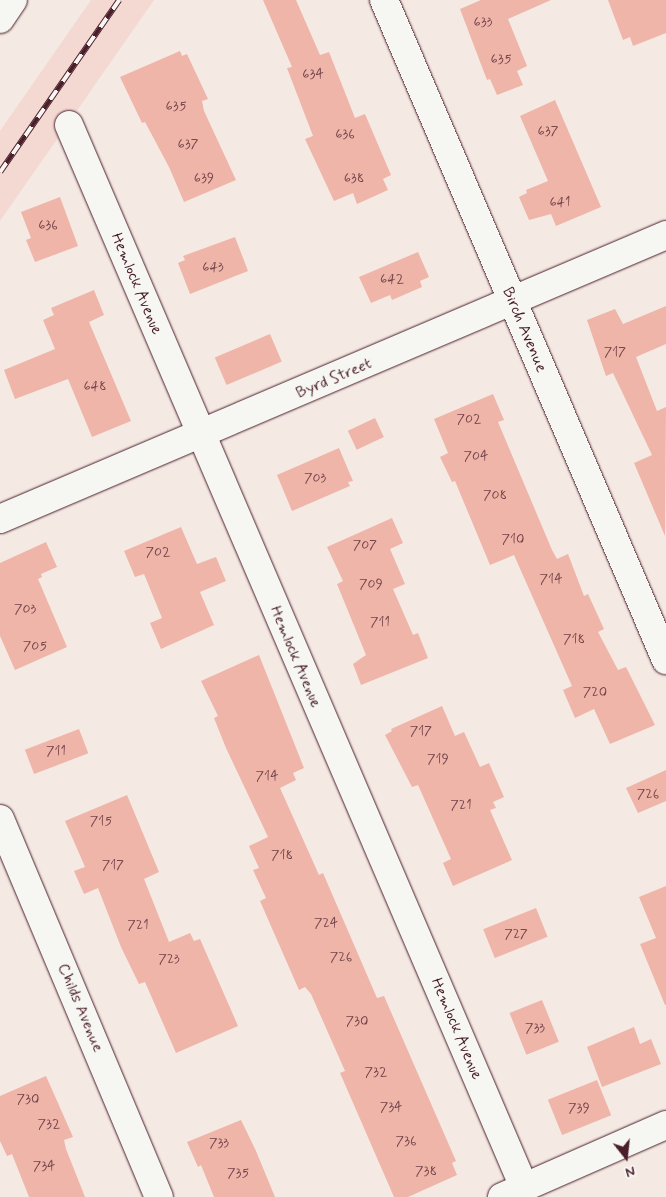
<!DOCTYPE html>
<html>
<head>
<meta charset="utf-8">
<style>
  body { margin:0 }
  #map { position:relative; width:666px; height:1197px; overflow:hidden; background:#f5e9e3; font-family:Mynerve,sans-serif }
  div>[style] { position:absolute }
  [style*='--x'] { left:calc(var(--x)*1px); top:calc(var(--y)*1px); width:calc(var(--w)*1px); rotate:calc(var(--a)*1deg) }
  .built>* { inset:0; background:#f3d9d2 }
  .building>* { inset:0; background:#efb5a9; transform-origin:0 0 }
  .roads { filter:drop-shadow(0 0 1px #4a1f2b) drop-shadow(0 0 1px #4a1f2b) }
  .street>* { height:28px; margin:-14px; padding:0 14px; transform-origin:14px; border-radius:14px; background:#f6f6f2 }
  .secondary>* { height:28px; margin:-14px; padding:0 14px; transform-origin:14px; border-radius:14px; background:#f6f6f2 }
  .rail>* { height:5.5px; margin-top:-2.75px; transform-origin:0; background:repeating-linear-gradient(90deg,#f6f6f2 0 11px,#4a1f2b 0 22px); box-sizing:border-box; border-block:1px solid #4a1f2b }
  span { translate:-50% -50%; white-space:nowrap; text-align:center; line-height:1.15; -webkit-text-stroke:4px #f6f6f2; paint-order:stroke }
  .number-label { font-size:14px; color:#73444a }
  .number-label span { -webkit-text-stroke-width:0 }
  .street-label { font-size:16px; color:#4a1f2b }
  .north { position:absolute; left:601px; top:1132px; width:50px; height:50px; -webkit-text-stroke:4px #f6f6f2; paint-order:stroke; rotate:164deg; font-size:14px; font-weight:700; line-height:20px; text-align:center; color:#4a1f2b }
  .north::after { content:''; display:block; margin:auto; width:18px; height:22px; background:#4a1f2b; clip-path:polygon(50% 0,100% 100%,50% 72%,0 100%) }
</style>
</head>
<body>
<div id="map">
  <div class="built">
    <i style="clip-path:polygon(91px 0,154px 0,0 221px,0 131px)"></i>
  </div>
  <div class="building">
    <i style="clip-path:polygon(263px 0,296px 0,320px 55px,329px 52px,355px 118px,365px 114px,391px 175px,383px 179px,388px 190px,357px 204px,353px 193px,334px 201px,305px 139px,313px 136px,287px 68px,292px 67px)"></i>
    <i style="clip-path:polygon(481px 0,551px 0,508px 19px,527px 66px,517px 71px,523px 85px,497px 95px,490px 79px,487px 80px,460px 9px)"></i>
    <i style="clip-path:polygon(608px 0,666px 0,666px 33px,633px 46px,630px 37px,623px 40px)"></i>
    <i style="clip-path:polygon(180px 51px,182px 56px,187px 54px,208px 99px,202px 101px,204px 111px,236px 180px,184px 202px,169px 167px,145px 122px,142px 123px,120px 77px)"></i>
    <i style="clip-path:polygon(555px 100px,601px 207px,556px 226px,551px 214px,529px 220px,519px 197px,527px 193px,526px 190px,548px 181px,520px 116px)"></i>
    <i style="clip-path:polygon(60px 197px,78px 246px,35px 262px,26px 240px,31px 238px,21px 212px)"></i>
    <i style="clip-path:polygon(235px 237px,248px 271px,190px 294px,178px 263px,185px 260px,183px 256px)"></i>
    <i style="clip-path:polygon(418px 252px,429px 277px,420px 281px,422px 287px,392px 300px,390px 295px,371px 303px,359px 277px)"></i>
    <i style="clip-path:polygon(94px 290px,104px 315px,89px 322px,131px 421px,92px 437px,68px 379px,15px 399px,4px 370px,55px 349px,43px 320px,54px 315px,51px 308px)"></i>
    <i style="clip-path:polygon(666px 306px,666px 344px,636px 357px,657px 411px,666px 407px,665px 536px,634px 463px,652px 455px,613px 373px,606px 376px,587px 320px,615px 309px,623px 324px)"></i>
    <i style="left:270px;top:334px;width:30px;height:60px;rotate:67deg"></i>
    <i style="clip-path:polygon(493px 394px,504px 420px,498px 422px,552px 550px,557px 559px,568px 554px,584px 596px,588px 594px,604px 629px,598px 632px,618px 670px,626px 667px,655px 725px,610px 744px,594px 709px,575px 718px,563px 690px,572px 686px,514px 555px,490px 565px,455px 481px,452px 482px,440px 457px,448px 453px,434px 419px)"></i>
    <i style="left:375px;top:418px;width:21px;height:30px;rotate:65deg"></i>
    <i style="clip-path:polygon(339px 448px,353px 481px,348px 482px,350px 486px,292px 511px,277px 475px)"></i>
    <i style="clip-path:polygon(392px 518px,403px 543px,390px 549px,405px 584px,393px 589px,413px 635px,418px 633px,428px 658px,361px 685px,353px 664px,366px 655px,337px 584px,343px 581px,327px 547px)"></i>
    <i style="clip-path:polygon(181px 527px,197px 564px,216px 557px,226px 581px,200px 592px,214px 625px,161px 649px,150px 623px,162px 618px,144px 574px,135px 577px,124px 551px)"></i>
    <i style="clip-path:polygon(46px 542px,57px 567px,41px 574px,42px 577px,38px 579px,67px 647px,15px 670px,0 636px,0 563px)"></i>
    <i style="clip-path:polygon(259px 655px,304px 768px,293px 773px,296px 780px,280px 788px,319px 875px,323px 873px,377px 998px,384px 996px,456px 1161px,452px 1163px,457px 1175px,408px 1197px,394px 1197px,340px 1073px,345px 1071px,311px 994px,305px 987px,299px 990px,260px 901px,266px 898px,253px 870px,259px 868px,249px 846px,268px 837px,226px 748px,214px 718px,218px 716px,201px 681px)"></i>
    <i style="clip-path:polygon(442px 706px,455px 736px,464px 732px,480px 767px,489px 763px,504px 797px,493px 802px,496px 808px,490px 810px,512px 860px,453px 886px,443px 863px,451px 859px,418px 785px,412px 787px,385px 735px,392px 731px,391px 729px)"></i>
    <i style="left:79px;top:729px;width:26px;height:58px;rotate:69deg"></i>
    <i style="clip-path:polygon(666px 770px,666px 801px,638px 813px,626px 788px)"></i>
    <i style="clip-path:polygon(127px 795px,159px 872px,144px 879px,169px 942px,190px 933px,194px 941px,200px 939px,238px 1026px,176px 1053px,145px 982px,139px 984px,121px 947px,98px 888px,84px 894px,74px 871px,85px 867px,65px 821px)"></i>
    <i style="clip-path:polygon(666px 886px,666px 1005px,665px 1005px,640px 944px,656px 938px,639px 897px)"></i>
    <i style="left:536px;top:908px;width:31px;height:57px;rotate:68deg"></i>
    <i style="left:542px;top:1000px;width:45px;height:35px;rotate:68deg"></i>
    <i style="clip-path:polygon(634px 1027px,640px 1044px,651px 1039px,661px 1064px,602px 1087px,587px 1047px)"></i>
    <i style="clip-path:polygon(46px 1076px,73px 1137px,64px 1140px,66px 1149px,85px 1197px,29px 1197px,12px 1154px,7px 1156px,0 1141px,0 1096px)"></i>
    <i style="left:597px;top:1080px;width:38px;height:53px;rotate:68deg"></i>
    <i style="clip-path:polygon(241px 1120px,256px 1151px,275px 1197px,214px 1197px,201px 1165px,198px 1167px,187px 1142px)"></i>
  </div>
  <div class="roads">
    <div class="street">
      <i style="--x:384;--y:0;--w:718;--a:66.86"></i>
      <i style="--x:69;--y:125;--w:1155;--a:66.81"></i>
      <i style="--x:0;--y:519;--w:724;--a:-23.09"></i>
      <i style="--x:0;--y:819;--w:410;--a:67.2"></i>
      <i style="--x:502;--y:1197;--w:179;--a:-23.7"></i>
    </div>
    <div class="secondary">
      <i style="--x:0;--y:19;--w:23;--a:-56"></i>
    </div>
  </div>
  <div class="rail">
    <i style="--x:0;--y:172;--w:209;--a:-55.3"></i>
  </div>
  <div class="number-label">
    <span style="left:483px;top:22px">633</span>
    <span style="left:501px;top:59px">635</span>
    <span style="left:313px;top:74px">634</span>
    <span style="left:176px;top:106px">635</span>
    <span style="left:548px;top:131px">637</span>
    <span style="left:345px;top:134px">636</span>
    <span style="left:188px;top:144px">637</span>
    <span style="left:204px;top:178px">639</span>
    <span style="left:354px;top:178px">638</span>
    <span style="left:560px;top:202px">641</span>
    <span style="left:48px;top:225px">636</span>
    <span style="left:213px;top:267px">643</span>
    <span style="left:392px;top:279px">642</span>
    <span style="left:615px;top:352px">717</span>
    <span style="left:95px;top:386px">648</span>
    <span style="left:469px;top:419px">702</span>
    <span style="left:476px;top:456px">704</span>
    <span style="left:315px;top:478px">703</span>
    <span style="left:495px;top:495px">708</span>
    <span style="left:513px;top:539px">710</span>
    <span style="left:365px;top:545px">707</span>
    <span style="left:158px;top:552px">702</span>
    <span style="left:551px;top:579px">714</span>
    <span style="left:371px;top:584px">709</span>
    <span style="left:25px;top:609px">703</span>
    <span style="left:380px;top:622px">711</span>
    <span style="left:574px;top:639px">718</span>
    <span style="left:35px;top:646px">705</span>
    <span style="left:595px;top:692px">720</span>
    <span style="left:421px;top:731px">717</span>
    <span style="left:56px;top:751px">711</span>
    <span style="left:438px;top:759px">719</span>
    <span style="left:267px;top:776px">714</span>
    <span style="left:648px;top:794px">726</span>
    <span style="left:461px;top:805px">721</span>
    <span style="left:101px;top:821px">715</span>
    <span style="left:282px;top:855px">718</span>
    <span style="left:113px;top:865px">717</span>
    <span style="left:326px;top:923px">724</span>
    <span style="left:138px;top:925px">721</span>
    <span style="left:516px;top:934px">727</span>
    <span style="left:341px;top:957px">726</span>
    <span style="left:169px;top:959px">723</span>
    <span style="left:357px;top:1021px">730</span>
    <span style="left:535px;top:1028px">733</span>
    <span style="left:376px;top:1072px">732</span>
    <span style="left:28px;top:1099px">730</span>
    <span style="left:391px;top:1107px">734</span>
    <span style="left:579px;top:1108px">739</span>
    <span style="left:49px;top:1124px">732</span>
    <span style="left:406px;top:1141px">736</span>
    <span style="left:219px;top:1143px">733</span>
    <span style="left:44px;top:1166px">734</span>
    <span style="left:426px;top:1171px">738</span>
    <span style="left:238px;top:1173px">735</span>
  </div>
  <div class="street-label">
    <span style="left:136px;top:284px;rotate:67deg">Hemlock Avenue</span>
    <span style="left:524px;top:330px;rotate:67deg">Birch Avenue</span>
    <span style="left:334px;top:379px;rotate:-23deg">Byrd Street</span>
    <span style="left:295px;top:657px;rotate:67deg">Hemlock Avenue</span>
    <span style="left:80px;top:1008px;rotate:67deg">Childs Avenue</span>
    <span style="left:456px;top:1029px;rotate:67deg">Hemlock Avenue</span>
  </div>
  <div class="north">N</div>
</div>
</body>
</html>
